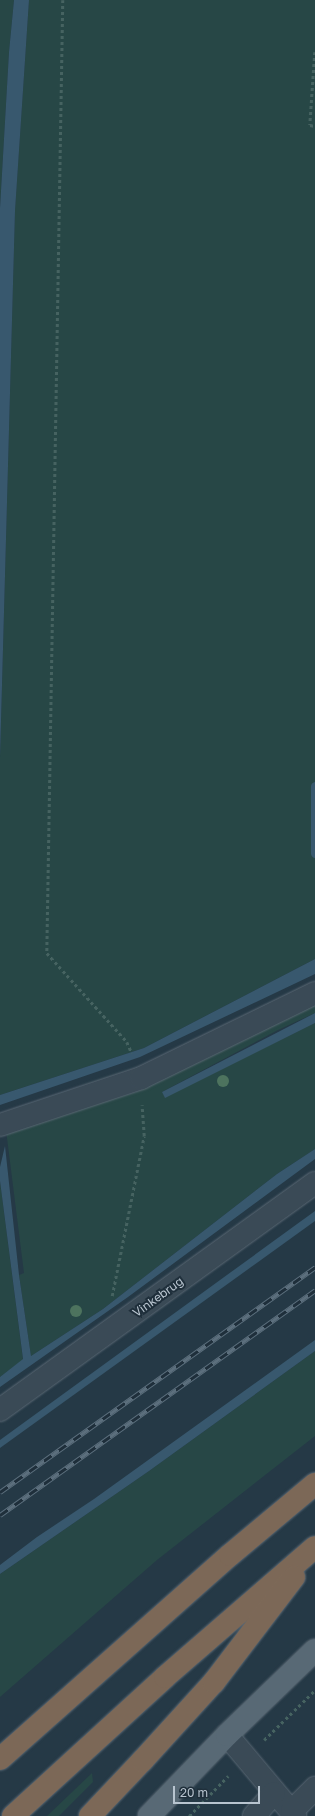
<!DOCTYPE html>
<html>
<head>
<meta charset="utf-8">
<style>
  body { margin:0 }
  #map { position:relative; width:315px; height:1816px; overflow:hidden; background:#253946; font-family:"Golos Text",sans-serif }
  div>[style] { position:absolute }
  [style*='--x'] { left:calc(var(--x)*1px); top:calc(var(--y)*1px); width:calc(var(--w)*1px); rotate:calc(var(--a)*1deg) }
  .green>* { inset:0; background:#274746 }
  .water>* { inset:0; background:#38586e }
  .stream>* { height:9px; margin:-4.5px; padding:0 4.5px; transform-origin:4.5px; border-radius:4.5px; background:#38586e }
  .path>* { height:2.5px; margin-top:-1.25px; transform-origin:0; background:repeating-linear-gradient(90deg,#466361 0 3px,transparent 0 6px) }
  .roads { filter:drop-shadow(0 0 1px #596773) drop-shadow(0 0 1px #596773) }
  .minor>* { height:22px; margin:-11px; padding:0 11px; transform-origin:11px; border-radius:11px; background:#3a4a56 }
  .major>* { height:22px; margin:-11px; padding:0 11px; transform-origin:11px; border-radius:11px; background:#586975 }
  .highway>* { height:22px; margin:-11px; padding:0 11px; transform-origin:11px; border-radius:11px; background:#7c6857 }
  .rail>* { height:4.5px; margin-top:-2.25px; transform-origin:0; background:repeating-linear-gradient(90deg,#1f2f3b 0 9px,#5c6f7d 0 18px); box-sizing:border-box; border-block:1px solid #5c6f7d }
  .trees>* { width:12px; height:12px; margin:-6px; border-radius:50%; background:#4d735e }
  span { translate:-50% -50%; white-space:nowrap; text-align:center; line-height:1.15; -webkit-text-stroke:4px #1f2f3b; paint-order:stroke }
  .street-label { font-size:12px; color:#b8c4cf }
  .scale { position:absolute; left:173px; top:1786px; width:87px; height:18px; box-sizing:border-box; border:2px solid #b8c4cf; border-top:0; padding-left:5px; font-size:12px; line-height:14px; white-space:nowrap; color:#b8c4cf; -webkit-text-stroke:3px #1f2f3b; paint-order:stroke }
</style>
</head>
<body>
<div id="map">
  <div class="green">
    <i style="clip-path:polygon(0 0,14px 0,9px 52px,0 208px)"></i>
    <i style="clip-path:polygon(29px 0,315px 0,315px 959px,144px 1048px,0 1095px,0 758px,15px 210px)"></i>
    <i style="clip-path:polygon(315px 1001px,315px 1013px,278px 1030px,162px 1092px,165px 1097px,315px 1023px,315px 1149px,277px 1174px,103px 1309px,31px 1356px,19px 1275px,24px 1273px,6px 1130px,136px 1092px,178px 1066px)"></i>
    <i style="clip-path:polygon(0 1181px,23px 1360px,0 1377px)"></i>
    <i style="clip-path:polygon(315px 1351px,315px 1436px,157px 1560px,0 1697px,0 1574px,149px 1471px)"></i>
    <i style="clip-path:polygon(92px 1773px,93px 1782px,59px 1816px,47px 1816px)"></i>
  </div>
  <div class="water">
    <i style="clip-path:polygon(14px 0,29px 0,15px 211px,0 758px,0 208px,9px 52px)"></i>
    <i style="clip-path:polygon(315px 959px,315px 974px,140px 1057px,0 1105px,0 1095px,144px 1048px)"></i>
    <i style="clip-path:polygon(315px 1013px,315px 1023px,165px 1098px,162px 1092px)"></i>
    <i style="clip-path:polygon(5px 1146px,19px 1275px,31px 1356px,103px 1309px,277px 1174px,315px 1149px,315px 1159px,128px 1297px,0 1387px,0 1377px,23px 1359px,0 1181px,0 1167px)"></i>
    <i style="clip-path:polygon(315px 1211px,315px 1221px,0 1448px,0 1440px)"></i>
    <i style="clip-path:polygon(315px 1340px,315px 1351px,149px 1471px,0 1574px,0 1565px,37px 1537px,94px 1499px)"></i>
  </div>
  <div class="stream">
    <i style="--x:315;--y:786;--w:67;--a:90"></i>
  </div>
  <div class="path">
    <i style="--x:63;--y:0;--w:953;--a:90.96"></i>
    <i style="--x:47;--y:953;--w:120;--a:48"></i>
    <i style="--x:127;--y:1042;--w:12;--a:66"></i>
    <i style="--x:315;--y:52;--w:73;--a:93.9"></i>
    <i style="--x:310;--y:125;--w:5;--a:11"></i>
    <i style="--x:112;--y:1296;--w:163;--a:-78.7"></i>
    <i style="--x:144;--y:1136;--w:31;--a:-94"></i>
    <i style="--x:264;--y:1740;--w:71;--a:-44.4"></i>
    <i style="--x:189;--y:1816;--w:56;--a:-45.7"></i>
  </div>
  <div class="roads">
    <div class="minor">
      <i style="--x:0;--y:1125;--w:149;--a:-18.4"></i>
      <i style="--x:141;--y:1078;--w:194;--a:-26"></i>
      <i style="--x:0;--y:1410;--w:388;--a:-35.8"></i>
      <i style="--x:227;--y:1735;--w:106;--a:50"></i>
      <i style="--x:292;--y:1811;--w:33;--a:-45"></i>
      <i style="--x:254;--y:1816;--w:30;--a:-49"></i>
    </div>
    <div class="major">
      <i style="--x:149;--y:1816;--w:112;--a:-46.1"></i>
      <i style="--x:227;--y:1735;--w:122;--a:-44"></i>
    </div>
    <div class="highway">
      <i style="--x:0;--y:1759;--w:307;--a:-41.6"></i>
      <i style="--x:230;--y:1555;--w:111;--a:-39.9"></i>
      <i style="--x:13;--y:1816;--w:206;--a:-42.4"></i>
      <i style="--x:165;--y:1677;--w:198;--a:-40.9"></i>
      <i style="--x:90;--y:1816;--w:77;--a:-46.6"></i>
      <i style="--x:143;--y:1760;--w:105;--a:-47.7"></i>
      <i style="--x:214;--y:1682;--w:132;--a:-52.7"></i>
    </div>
  </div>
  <div class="rail">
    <i style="--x:0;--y:1492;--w:387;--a:-35.5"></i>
    <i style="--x:0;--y:1515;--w:387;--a:-35.5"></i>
  </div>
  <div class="trees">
    <i style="left:223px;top:1081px"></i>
    <i style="left:76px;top:1311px"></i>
  </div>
  <div class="street-label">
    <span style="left:158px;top:1297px;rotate:-36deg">Vinkebrug</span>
  </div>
  <div class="scale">20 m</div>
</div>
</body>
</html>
